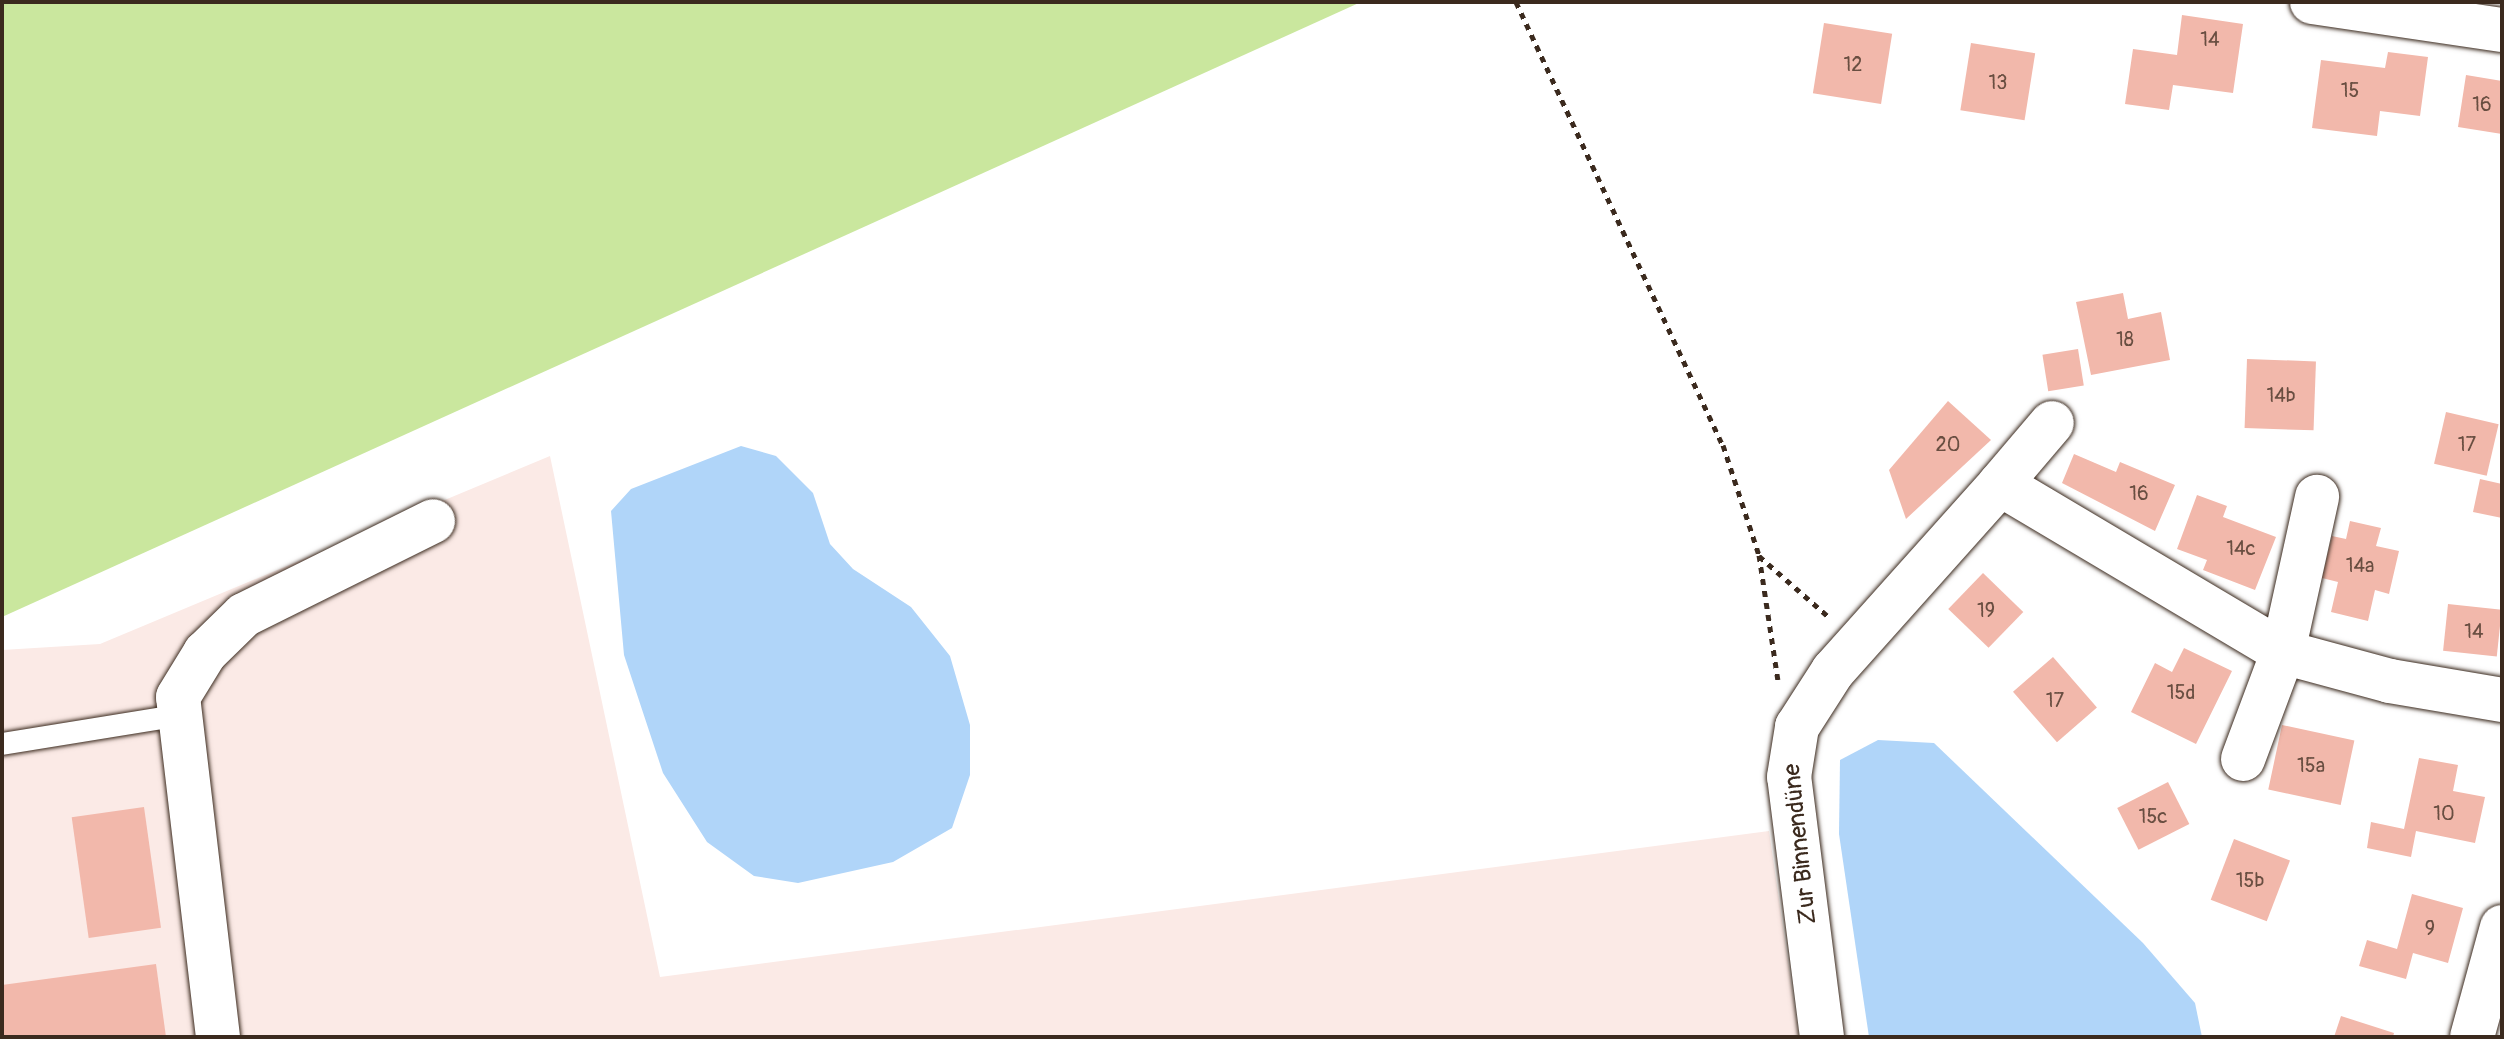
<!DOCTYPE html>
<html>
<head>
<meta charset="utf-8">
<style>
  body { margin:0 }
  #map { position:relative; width:2504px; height:1039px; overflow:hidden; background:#fff; font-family:Pangolin,sans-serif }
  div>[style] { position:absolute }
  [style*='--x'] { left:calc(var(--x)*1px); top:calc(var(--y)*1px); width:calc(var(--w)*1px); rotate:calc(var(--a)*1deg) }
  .built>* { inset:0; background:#fbeae6 }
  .green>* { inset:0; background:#cae79e }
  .water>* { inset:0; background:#b0d5f9 }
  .building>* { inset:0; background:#f2b8ab; transform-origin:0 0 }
  .path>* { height:5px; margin-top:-2.5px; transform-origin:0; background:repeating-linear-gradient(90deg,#3b2a1e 0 6px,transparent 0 12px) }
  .roads { filter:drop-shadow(0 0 2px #3b2a1e) drop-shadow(0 0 2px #3b2a1e) }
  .service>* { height:22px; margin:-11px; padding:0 11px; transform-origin:11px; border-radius:11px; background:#fff }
  .minor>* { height:44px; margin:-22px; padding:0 22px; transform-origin:22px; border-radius:22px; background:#fff }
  span { translate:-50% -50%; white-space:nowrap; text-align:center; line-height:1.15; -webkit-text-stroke:8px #fff; paint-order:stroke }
  .number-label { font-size:20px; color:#694e41 }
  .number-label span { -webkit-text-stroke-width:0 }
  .street-label { font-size:24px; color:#3b2a1e }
  .frame { position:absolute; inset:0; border:4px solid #3b2a1e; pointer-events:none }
</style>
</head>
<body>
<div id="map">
  <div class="built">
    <i style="clip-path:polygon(550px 456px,660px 977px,1769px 831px,1799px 1037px,2px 1037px,2px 650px,100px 644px)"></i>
  </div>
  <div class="green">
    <i style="clip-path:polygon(2px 2px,1361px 2px,2px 617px)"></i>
  </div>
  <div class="water">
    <i style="clip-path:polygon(741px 446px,776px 456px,813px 493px,830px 544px,853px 569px,911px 607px,950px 656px,970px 725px,970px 775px,952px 828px,893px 862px,798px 883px,754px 876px,707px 842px,663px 773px,624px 655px,611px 511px,631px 489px)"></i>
    <i style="clip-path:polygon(1878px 740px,1934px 743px,2143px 943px,2195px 1003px,2202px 1037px,1869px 1037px,1839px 834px,1840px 760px)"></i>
  </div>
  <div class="building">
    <i style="clip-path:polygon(2182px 15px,2243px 24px,2233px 93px,2173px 85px,2169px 110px,2125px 104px,2133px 49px,2177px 55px)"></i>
    <i style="left:1824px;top:23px;width:69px;height:71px;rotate:9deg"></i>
    <i style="left:1971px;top:43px;width:65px;height:68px;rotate:9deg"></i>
    <i style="clip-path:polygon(2388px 52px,2428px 57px,2420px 116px,2380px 111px,2377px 136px,2312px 128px,2321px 60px,2385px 68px)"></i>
    <i style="clip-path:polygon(2466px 75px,2502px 81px,2502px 134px,2458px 127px)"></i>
    <i style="clip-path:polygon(2123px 293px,2128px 319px,2161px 312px,2170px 360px,2091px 375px,2076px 302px)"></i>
    <i style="left:2078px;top:349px;width:37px;height:36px;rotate:81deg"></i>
    <i style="left:2247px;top:359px;width:69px;height:69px;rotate:2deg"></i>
    <i style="clip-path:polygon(1948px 401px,1991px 440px,1906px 519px,1889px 470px)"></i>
    <i style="left:2446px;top:412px;width:54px;height:53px;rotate:13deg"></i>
    <i style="clip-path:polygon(2074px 454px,2116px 472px,2120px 462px,2175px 485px,2155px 531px,2062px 483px)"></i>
    <i style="clip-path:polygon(2480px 479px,2502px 484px,2502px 518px,2473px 512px)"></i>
    <i style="clip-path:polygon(2197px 495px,2227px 506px,2223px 517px,2276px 537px,2255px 590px,2203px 570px,2207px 560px,2177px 549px)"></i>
    <i style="clip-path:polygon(2350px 521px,2381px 528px,2376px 546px,2399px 551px,2389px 594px,2375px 590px,2368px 621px,2331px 612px,2338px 582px,2322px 578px,2332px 536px,2346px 539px)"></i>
    <i style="left:1983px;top:573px;width:56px;height:50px;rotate:44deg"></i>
    <i style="left:2448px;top:604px;width:54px;height:47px;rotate:6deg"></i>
    <i style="clip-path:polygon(2184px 648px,2232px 671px,2196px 744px,2131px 712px,2155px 663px,2172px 672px)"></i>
    <i style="left:2053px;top:657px;width:67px;height:53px;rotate:49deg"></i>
    <i style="left:2282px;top:725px;width:74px;height:66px;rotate:12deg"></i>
    <i style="clip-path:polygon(2419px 758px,2458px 765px,2453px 791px,2485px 797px,2475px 843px,2416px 831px,2411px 857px,2367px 848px,2371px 822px,2404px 829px)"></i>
    <i style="left:2168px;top:782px;width:47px;height:57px;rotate:63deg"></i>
    <i style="left:144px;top:807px;width:122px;height:73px;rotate:82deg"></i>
    <i style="left:2234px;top:839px;width:60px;height:65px;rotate:21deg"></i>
    <i style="clip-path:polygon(2412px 894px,2463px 908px,2448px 963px,2413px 953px,2406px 979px,2359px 966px,2367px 940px,2397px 949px)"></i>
    <i style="clip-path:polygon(156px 964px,166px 1037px,2px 1037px,2px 985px)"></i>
    <i style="clip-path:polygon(2341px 1016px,2394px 1033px,2393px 1037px,2334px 1037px)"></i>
  </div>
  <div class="path">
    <i style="--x:1516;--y:2;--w:489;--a:65"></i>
    <i style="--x:1723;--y:445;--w:116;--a:71.9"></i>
    <i style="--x:1759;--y:555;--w:126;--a:81.4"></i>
    <i style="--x:1759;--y:556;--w:94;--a:41.1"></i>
  </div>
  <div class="roads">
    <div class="service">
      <i style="--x:2;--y:744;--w:175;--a:-9.2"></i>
    </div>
    <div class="minor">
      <i style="--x:2312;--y:2;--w:192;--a:8.4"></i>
      <i style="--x:2000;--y:484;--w:80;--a:-49.6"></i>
      <i style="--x:2243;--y:759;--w:114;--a:-69.5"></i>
      <i style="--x:2283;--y:652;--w:159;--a:-77.6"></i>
      <i style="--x:218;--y:1037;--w:342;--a:-96.7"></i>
      <i style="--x:178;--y:697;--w:52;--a:-58.5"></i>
      <i style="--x:205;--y:653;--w:54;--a:-44.3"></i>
      <i style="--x:244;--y:615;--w:211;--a:-26.4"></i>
      <i style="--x:1822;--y:1037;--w:262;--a:-97.2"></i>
      <i style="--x:1789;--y:777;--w:51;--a:-80.9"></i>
      <i style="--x:1797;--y:727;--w:67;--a:-57.3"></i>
      <i style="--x:1833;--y:671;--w:251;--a:-48.2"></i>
      <i style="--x:2000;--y:484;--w:329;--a:30.7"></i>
      <i style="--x:2283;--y:652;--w:111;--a:15.2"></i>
      <i style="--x:2390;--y:681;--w:114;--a:9.6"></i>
      <i style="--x:2472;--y:1037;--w:114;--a:-74.7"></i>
    </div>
  </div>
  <div class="number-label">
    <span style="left:2210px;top:39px">14</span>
    <span style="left:1853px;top:64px">12</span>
    <span style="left:1998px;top:82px">13</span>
    <span style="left:2350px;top:90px">15</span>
    <span style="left:2482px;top:104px">16</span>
    <span style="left:2125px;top:339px">18</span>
    <span style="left:2281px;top:395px">14b</span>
    <span style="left:1948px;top:444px">20</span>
    <span style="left:2467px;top:444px">17</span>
    <span style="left:2139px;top:493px">16</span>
    <span style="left:2241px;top:548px">14c</span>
    <span style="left:2360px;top:565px">14a</span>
    <span style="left:1986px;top:610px">19</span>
    <span style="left:2474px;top:631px">14</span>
    <span style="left:2181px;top:692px">15d</span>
    <span style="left:2055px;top:700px">17</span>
    <span style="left:2311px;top:765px">15a</span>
    <span style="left:2444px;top:813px">10</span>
    <span style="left:2153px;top:816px">15c</span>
    <span style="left:2250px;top:880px">15b</span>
    <span style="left:2430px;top:928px">9</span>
  </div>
  <div class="street-label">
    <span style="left:1800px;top:844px;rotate:-96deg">Zur Binnendüne</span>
  </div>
  <div class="frame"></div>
</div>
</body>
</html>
